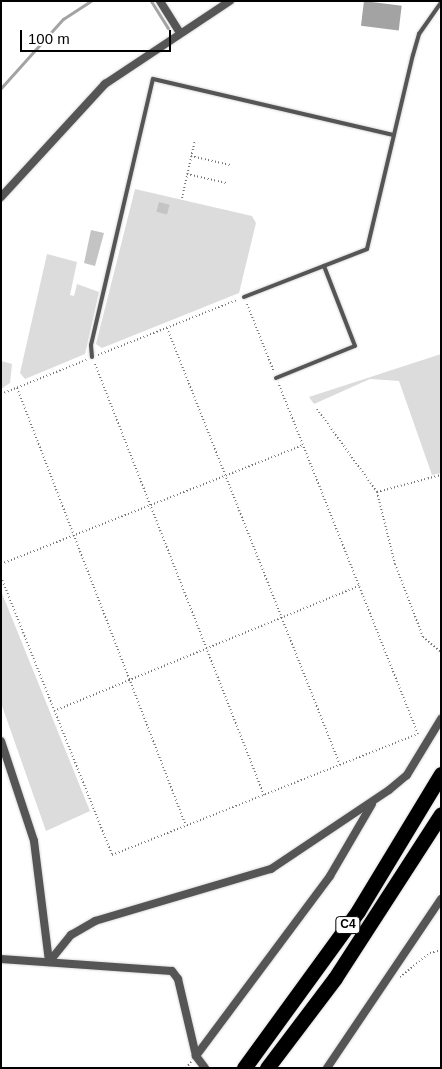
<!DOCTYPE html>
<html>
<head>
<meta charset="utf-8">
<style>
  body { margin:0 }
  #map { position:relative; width:442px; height:1069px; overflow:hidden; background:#fff; font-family:Helvetica,sans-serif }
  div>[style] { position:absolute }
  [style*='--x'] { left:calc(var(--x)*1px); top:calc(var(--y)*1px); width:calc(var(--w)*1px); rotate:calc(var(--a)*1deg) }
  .green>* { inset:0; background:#dcdcdc }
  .water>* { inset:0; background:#a3a3a3; transform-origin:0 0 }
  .stream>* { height:3px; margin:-1.5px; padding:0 1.5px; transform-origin:1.5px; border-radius:1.5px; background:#a3a3a3 }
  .building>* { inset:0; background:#c4c4c4; transform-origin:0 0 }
  .path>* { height:2px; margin-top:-1px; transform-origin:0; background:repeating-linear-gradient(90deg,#777 0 1px,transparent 0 3.5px) }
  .roads { filter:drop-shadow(0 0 1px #dbdbdb) drop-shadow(0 0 1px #dbdbdb) }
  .service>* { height:4px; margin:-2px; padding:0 2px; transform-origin:2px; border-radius:2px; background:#555 }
  .minor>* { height:8px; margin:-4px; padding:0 4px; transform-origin:4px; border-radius:4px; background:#555 }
  .motorway>* { height:15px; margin:-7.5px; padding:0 7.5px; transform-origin:7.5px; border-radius:7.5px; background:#000 }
  span { translate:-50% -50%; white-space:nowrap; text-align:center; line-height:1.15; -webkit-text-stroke:4px #fff; paint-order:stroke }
  .shield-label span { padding:1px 4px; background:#fff; border:1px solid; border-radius:4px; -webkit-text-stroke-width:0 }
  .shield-label { font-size:12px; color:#000; font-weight:700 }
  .frame { position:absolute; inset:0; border:2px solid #000; pointer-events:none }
  .scale { position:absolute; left:20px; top:30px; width:151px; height:22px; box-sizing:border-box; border:2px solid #000; border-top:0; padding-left:6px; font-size:15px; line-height:18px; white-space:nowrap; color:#000; -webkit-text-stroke:4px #fff; paint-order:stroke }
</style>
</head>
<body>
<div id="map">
  <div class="green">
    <i style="clip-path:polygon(135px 189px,252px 216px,256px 223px,239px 293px,102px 348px,96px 344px)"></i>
    <i style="clip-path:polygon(47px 254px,77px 262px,70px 295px,74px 296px,77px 284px,99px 292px,85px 354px,25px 379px,20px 373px)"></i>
    <i style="clip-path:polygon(441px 354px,441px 473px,432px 475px,399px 381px,370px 379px,314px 404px,309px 397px)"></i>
    <i style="clip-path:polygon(1px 361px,12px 364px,10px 383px,1px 389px)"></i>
    <i style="clip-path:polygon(1px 591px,90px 811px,46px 831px,1px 703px)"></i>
  </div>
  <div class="water">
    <i style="left:364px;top:1px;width:38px;height:25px;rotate:7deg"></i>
  </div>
  <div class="stream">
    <i style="--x:151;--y:1;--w:32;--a:58"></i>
    <i style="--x:1;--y:88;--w:93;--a:-48.1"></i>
    <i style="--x:63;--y:19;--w:33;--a:-33"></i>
  </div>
  <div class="building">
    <i style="left:159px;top:202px;width:11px;height:10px;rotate:15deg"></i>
    <i style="clip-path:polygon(91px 230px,104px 233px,95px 266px,84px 263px)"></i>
  </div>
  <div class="path">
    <i style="--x:191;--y:156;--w:40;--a:13"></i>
    <i style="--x:187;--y:174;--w:40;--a:13"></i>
    <i style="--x:182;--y:198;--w:59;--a:-77.4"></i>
    <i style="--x:247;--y:304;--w:73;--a:68.3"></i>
    <i style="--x:167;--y:328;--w:470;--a:68.4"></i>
    <i style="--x:98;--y:355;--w:149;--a:-21.6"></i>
    <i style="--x:95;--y:364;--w:463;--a:68.6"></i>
    <i style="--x:17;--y:388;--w:469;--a:68.9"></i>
    <i style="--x:1;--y:394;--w:92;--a:-21.8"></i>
    <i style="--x:317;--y:409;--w:102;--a:54.1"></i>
    <i style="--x:377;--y:492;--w:74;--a:76"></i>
    <i style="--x:395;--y:564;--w:78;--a:69"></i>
    <i style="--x:423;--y:637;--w:23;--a:40"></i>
    <i style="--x:377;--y:492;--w:66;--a:-14.9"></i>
    <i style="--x:1;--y:564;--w:325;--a:-21.5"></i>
    <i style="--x:1;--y:577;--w:299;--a:68.2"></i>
    <i style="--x:112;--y:855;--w:329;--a:-21.6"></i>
    <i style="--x:418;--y:734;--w:378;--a:-111.7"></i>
    <i style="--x:54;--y:711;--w:330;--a:-22.3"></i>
    <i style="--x:400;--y:977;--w:38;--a:-39"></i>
    <i style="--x:430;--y:953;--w:11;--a:-15"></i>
    <i style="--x:186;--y:1068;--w:8;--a:-50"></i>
  </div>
  <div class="roads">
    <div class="service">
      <i style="--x:244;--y:297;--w:132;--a:-21.3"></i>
      <i style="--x:367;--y:249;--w:199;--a:-76.7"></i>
      <i style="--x:413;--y:55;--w:22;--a:-74"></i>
      <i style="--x:419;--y:34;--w:38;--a:-55"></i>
      <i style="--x:92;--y:357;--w:12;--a:-95"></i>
      <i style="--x:91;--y:345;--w:273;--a:-76.9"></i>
      <i style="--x:153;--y:79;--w:247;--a:13.1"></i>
      <i style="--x:276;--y:378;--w:85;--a:-22.1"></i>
      <i style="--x:355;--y:346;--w:86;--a:-111.2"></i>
    </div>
    <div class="minor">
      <i style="--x:160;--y:1;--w:36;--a:58"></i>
      <i style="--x:1;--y:197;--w:154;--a:-47.4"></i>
      <i style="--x:105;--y:84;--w:150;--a:-33.6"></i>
      <i style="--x:1;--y:741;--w:105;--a:71.7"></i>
      <i style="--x:34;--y:841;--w:122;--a:82.9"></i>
      <i style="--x:1;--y:959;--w:171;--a:4"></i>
      <i style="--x:172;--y:971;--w:10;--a:53"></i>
      <i style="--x:178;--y:979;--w:79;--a:76.8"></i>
      <i style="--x:196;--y:1056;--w:15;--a:53"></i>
      <i style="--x:49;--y:962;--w:35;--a:-51"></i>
      <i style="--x:71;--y:935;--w:28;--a:-30"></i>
      <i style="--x:95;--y:921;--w:184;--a:-16.5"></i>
      <i style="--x:271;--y:869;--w:142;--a:-33.8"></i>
      <i style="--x:389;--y:790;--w:23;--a:-40"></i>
      <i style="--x:407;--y:775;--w:66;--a:-58.7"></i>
      <i style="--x:196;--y:1056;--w:224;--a:-53.3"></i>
      <i style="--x:330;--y:876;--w:83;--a:-59.7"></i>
      <i style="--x:327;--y:1068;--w:204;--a:-56"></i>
    </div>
    <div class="motorway">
      <i style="--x:244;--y:1068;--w:194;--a:-54"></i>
      <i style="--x:358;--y:911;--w:160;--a:-58.8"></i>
      <i style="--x:267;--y:1068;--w:113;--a:-52.9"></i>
      <i style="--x:335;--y:978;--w:195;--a:-57.1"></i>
    </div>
  </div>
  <div class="shield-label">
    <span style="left:348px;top:925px">C4</span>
  </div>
  <div class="frame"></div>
  <div class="scale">100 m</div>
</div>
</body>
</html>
